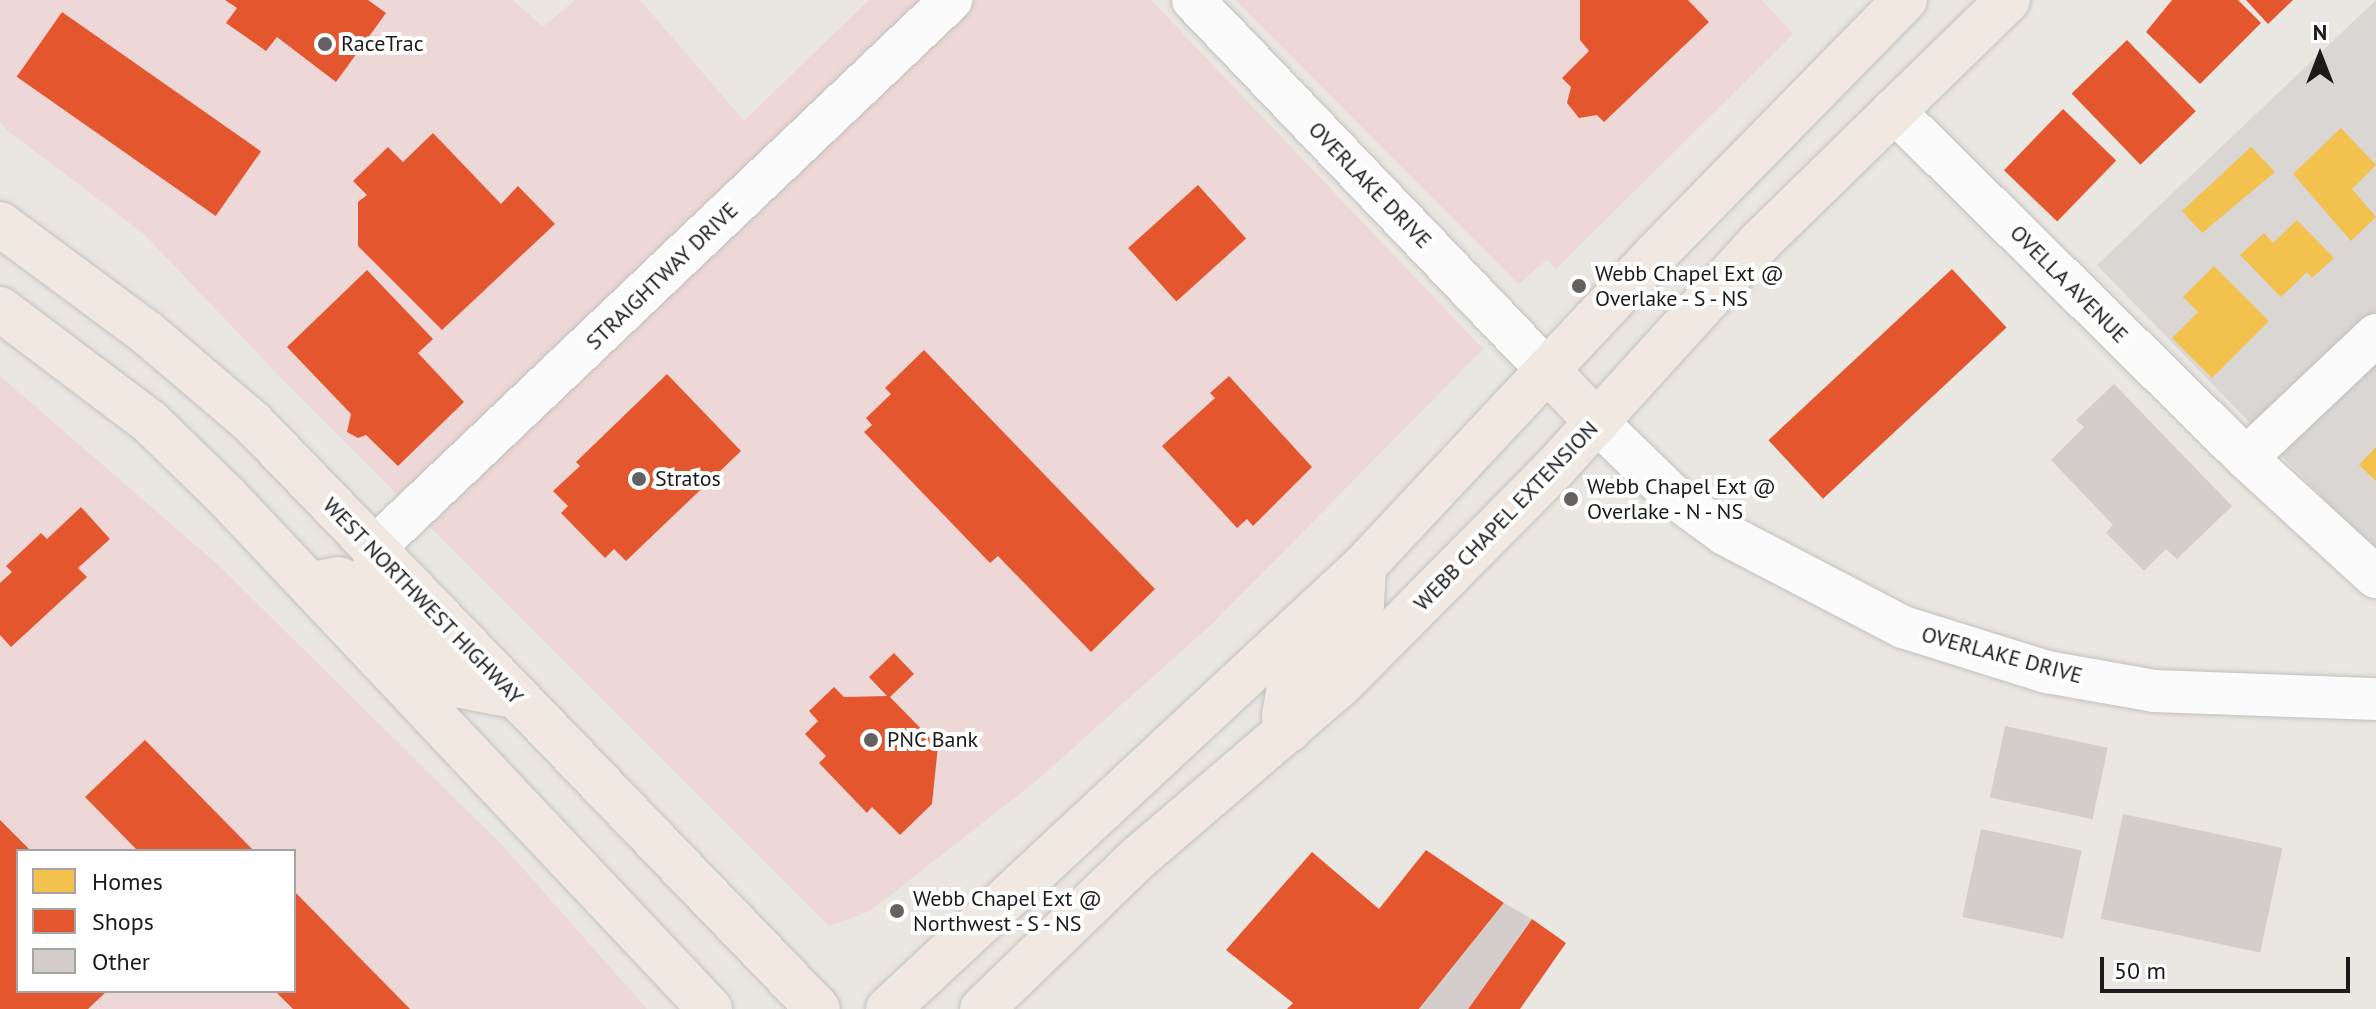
<!DOCTYPE html>
<html>
<head>
<meta charset="utf-8">
<style>
  body { margin:0 }
  #map { position:relative; width:2376px; height:1009px; overflow:hidden; background:#eae6e2; font-family:"PT Sans",sans-serif }
  div>[style] { position:absolute }
  [style*='--x'] { left:calc(var(--x)*1px); top:calc(var(--y)*1px); width:calc(var(--w)*1px); rotate:calc(var(--a)*1deg) }
  .residential>* { inset:0; background:#d9d6d4 }
  .commercial>* { inset:0; background:#eed7d7 }
  .homes>* { inset:0; background:#f2c14e }
  .shops>* { inset:0; background:#e4572e; transform-origin:0 0 }
  .building>* { inset:0; background:#d3cecb; transform-origin:0 0 }
  .roads { filter:drop-shadow(0 0 2px #c2c1bf) drop-shadow(0 0 2px #c2c1bf) }
  .minor>* { height:42px; margin:-21px; padding:0 21px; transform-origin:21px; border-radius:21px; background:#fcfbfb }
  .major>* { height:44px; margin:-22px; padding:0 22px; transform-origin:22px; border-radius:22px; background:#f0e8e1 }
  .dots>* { width:22px; height:22px; translate:-50% -50%; box-sizing:border-box; border:4px solid #fff; border-radius:50% }
  span { translate:-50% -50%; white-space:nowrap; text-align:center; line-height:1.15; -webkit-text-stroke:8px #fff; paint-order:stroke }
  .poi-label { font-size:22px; color:#1b1b1b }
  .left { translate:0 -50%; text-align:left }
  .street-label { font-size:22px; color:#1b1b1b }
  .legend { position:absolute; left:16px; top:849px; width:280px; height:144px; box-sizing:border-box; background:#fff; border:2px solid #a4a4a4; margin:0; padding:10px 14px; list-style:none; font-size:24px; color:#1b1b1b }
  .legend li { display:flex; align-items:center; gap:16px; height:40px }
  .legend b { width:40px; border:2px solid #a4a4a4 }
  .north { position:absolute; left:2280px; top:16px; width:80px; height:80px; -webkit-text-stroke:6px #fff; paint-order:stroke; rotate:0deg; font-size:22px; font-weight:700; line-height:32px; text-align:center; color:#1b1b1b }
  .north::after { content:''; display:block; margin:auto; width:28px; height:36px; background:#1b1b1b; clip-path:polygon(50% 0,100% 100%,50% 72%,0 100%) }
  .scale { position:absolute; left:2100px; top:957px; width:250px; height:36px; box-sizing:border-box; border:4px solid #1b1b1b; border-top:0; padding-left:10px; font-size:24px; line-height:28px; white-space:nowrap; color:#1b1b1b; -webkit-text-stroke:6px #fff; paint-order:stroke }
</style>
</head>
<body>
<div id="map">
  <div class="residential">
    <i style="clip-path:polygon(2376px 0,2376px 553px,2097px 265px)"></i>
  </div>
  <div class="commercial">
    <i style="clip-path:polygon(0 0,513px 0,543px 27px,575px 0,640px 0,744px 121px,869px 0,1151px 0,1483px 349px,1212px 624px,1036px 781px,870px 911px,829px 926px,286px 383px,144px 234px,7px 130px,0 121px)"></i>
    <i style="clip-path:polygon(1235px 0,1762px 0,1793px 34px,1556px 269px,1547px 259px,1519px 284px)"></i>
    <i style="clip-path:polygon(evenodd,0 376px,216px 563px,503px 846px,647px 1009px,0 1009px,0 376px,18px 851px,294px 851px,294px 991px,18px 991px,18px 851px)"></i>
  </div>
  <div class="homes">
    <i style="clip-path:polygon(2341px 128px,2376px 165px,2352px 189px,2376px 217px,2351px 241px,2293px 174px)"></i>
    <i style="clip-path:polygon(2251px 147px,2275px 172px,2202px 233px,2182px 211px)"></i>
    <i style="clip-path:polygon(2297px 220px,2334px 258px,2312px 278px,2307px 272px,2281px 297px,2240px 255px,2264px 233px,2273px 243px)"></i>
    <i style="clip-path:polygon(2214px 266px,2269px 321px,2212px 378px,2172px 338px,2198px 312px,2183px 297px)"></i>
    <i style="clip-path:polygon(2376px 447px,2376px 481px,2359px 465px)"></i>
  </div>
  <div class="shops">
    <i style="clip-path:polygon(225px 0,368px 0,386px 13px,336px 82px,277px 37px,266px 51px,226px 23px,237px 8px)"></i>
    <i style="clip-path:polygon(1580px 0,1688px 0,1709px 22px,1604px 122px,1597px 115px,1579px 118px,1567px 103px,1571px 87px,1562px 78px,1589px 51px,1580px 40px)"></i>
    <i style="clip-path:polygon(2172px 0,2238px 0,2261px 23px,2200px 84px,2146px 32px)"></i>
    <i style="clip-path:polygon(2246px 0,2293px 0,2268px 24px)"></i>
    <i style="left:62px;top:12px;width:243px;height:79px;rotate:35deg"></i>
    <i style="left:2127px;top:40px;width:99px;height:77px;rotate:46deg"></i>
    <i style="left:2063px;top:109px;width:74px;height:85px;rotate:44deg"></i>
    <i style="clip-path:polygon(433px 133px,501px 204px,518px 186px,555px 224px,442px 330px,358px 246px,358px 202px,367px 195px,353px 181px,388px 147px,403px 162px)"></i>
    <i style="left:1198px;top:185px;width:72px;height:94px;rotate:48deg"></i>
    <i style="left:1952px;top:269px;width:80px;height:251px;rotate:47deg"></i>
    <i style="clip-path:polygon(367px 270px,433px 339px,418px 353px,464px 402px,398px 466px,366px 435px,358px 438px,347px 432px,351px 414px,287px 347px)"></i>
    <i style="clip-path:polygon(924px 350px,1155px 589px,1091px 652px,998px 556px,990px 563px,864px 432px,872px 425px,866px 418px,891px 394px,885px 388px)"></i>
    <i style="clip-path:polygon(667px 374px,741px 451px,626px 561px,614px 549px,605px 558px,561px 513px,568px 506px,553px 491px,580px 466px,576px 462px)"></i>
    <i style="clip-path:polygon(1229px 376px,1312px 467px,1253px 526px,1247px 519px,1237px 528px,1162px 446px,1215px 398px,1210px 393px)"></i>
    <i style="clip-path:polygon(81px 507px,110px 539px,78px 568px,87px 577px,11px 647px,0 635px,0 583px,12px 572px,6px 566px,41px 533px,47px 539px)"></i>
    <i style="clip-path:polygon(894px 653px,914px 674px,890px 697px,938px 746px,932px 804px,900px 835px,872px 807px,867px 813px,819px 763px,826px 756px,805px 734px,818px 721px,809px 711px,834px 687px,844px 697px,887px 696px,869px 677px)"></i>
    <i style="clip-path:polygon(145px 740px,254px 851px,138px 851px,85px 797px)"></i>
    <i style="clip-path:polygon(0 820px,31px 851px,18px 851px,18px 991px,107px 991px,88px 1009px,0 1009px)"></i>
    <i style="clip-path:polygon(1426px 850px,1504px 903px,1419px 1009px,1287px 1009px,1293px 1003px,1226px 950px,1312px 852px,1379px 909px)"></i>
    <i style="clip-path:polygon(294px 891px,410px 1009px,293px 1009px,275px 991px,294px 991px)"></i>
    <i style="clip-path:polygon(1532px 919px,1566px 943px,1520px 1009px,1468px 1009px)"></i>
  </div>
  <div class="building">
    <i style="clip-path:polygon(2114px 384px,2232px 506px,2177px 559px,2166px 549px,2144px 571px,2106px 533px,2113px 525px,2051px 460px,2084px 427px,2076px 420px)"></i>
    <i style="left:2005px;top:726px;width:105px;height:73px;rotate:12deg"></i>
    <i style="left:2123px;top:814px;width:163px;height:107px;rotate:12deg"></i>
    <i style="left:1981px;top:829px;width:103px;height:90px;rotate:12deg"></i>
    <i style="clip-path:polygon(1504px 903px,1532px 919px,1468px 1009px,1419px 1009px)"></i>
  </div>
  <div class="roads">
    <div class="minor">
      <i style="--x:1193;--y:0;--w:513;--a:46.26"></i>
      <i style="--x:1893;--y:110;--w:496;--a:44.6"></i>
      <i style="--x:2246;--y:458;--w:176;--a:42.5"></i>
      <i style="--x:1597;--y:422;--w:106;--a:44.2"></i>
      <i style="--x:1673;--y:496;--w:64;--a:36.2"></i>
      <i style="--x:1725;--y:534;--w:201;--a:27.6"></i>
      <i style="--x:1903;--y:627;--w:151;--a:17.4"></i>
      <i style="--x:2047;--y:672;--w:110;--a:10"></i>
      <i style="--x:2155;--y:691;--w:221;--a:2.1"></i>
      <i style="--x:2246;--y:458;--w:179;--a:-43.4"></i>
      <i style="--x:372;--y:550;--w:799;--a:-43.53"></i>
    </div>
    <div class="major">
      <i style="--x:0;--y:224;--w:182;--a:36.5"></i>
      <i style="--x:146;--y:332;--w:140;--a:40.4"></i>
      <i style="--x:253;--y:423;--w:814;--a:46.05"></i>
      <i style="--x:0;--y:309;--w:188;--a:37"></i>
      <i style="--x:150;--y:422;--w:107;--a:44.2"></i>
      <i style="--x:227;--y:497;--w:704;--a:46.67"></i>
      <i style="--x:1548;--y:371;--w:71;--a:46.1"></i>
      <i style="--x:311;--y:584;--w:27;--a:-10"></i>
      <i style="--x:338;--y:579;--w:27;--a:22"></i>
      <i style="--x:363;--y:589;--w:138;--a:44.7"></i>
      <i style="--x:461;--y:686;--w:54;--a:10.7"></i>
      <i style="--x:1289;--y:730;--w:14;--a:-111"></i>
      <i style="--x:1284;--y:717;--w:31;--a:-81"></i>
      <i style="--x:1289;--y:686;--w:76;--a:-45"></i>
      <i style="--x:1343;--y:632;--w:34;--a:-56"></i>
      <i style="--x:1362;--y:604;--w:38;--a:-87"></i>
      <i style="--x:888;--y:1009;--w:650;--a:-42.94"></i>
      <i style="--x:1364;--y:566;--w:427;--a:-46.9"></i>
      <i style="--x:1656;--y:254;--w:356;--a:-45.6"></i>
      <i style="--x:982;--y:1009;--w:217;--a:-44.1"></i>
      <i style="--x:1138;--y:858;--w:266;--a:-40.6"></i>
      <i style="--x:1340;--y:685;--w:304;--a:-45.3"></i>
      <i style="--x:1554;--y:469;--w:308;--a:-47.8"></i>
      <i style="--x:1761;--y:241;--w:345;--a:-44.3"></i>
    </div>
  </div>
  <div class="dots">
    <i style="left:325px;top:44px;background:#636261"></i>
    <i style="left:1579px;top:286px;background:#636261"></i>
    <i style="left:639px;top:479px;background:#636261"></i>
    <i style="left:1571px;top:499px;background:#636261"></i>
    <i style="left:871px;top:740px;background:#636261"></i>
    <i style="left:897px;top:911px;background:#636261"></i>
  </div>
  <div class="poi-label">
    <span class="left" style="left:341px;top:44px">RaceTrac</span>
    <span class="left" style="left:1595px;top:286px">Webb Chapel Ext @<br>Overlake - S - NS</span>
    <span class="left" style="left:655px;top:479px">Stratos</span>
    <span class="left" style="left:1587px;top:499px">Webb Chapel Ext @<br>Overlake - N - NS</span>
    <span class="left" style="left:887px;top:740px">PNC Bank</span>
    <span class="left" style="left:913px;top:911px">Webb Chapel Ext @<br>Northwest - S - NS</span>
  </div>
  <div class="street-label">
    <span style="left:1370px;top:185px;rotate:46deg">OVERLAKE DRIVE</span>
    <span style="left:662px;top:276px;rotate:-44deg">STRAIGHTWAY DRIVE</span>
    <span style="left:2069px;top:284px;rotate:45deg">OVELLA AVENUE</span>
    <span style="left:1506px;top:516px;rotate:-46deg">WEBB CHAPEL EXTENSION</span>
    <span style="left:423px;top:601px;rotate:46deg">WEST NORTHWEST HIGHWAY</span>
    <span style="left:2002px;top:655px;rotate:15deg">OVERLAKE DRIVE</span>
  </div>
  <ul class="legend">
  <li><b style="height:22px;background:#f2c14e"></b>Homes</li>
  <li><b style="height:22px;background:#e4572e"></b>Shops</li>
  <li><b style="height:22px;background:#d3cecb"></b>Other</li>
  </ul>
  <div class="north">N</div>
  <div class="scale">50 m</div>
</div>
</body>
</html>
